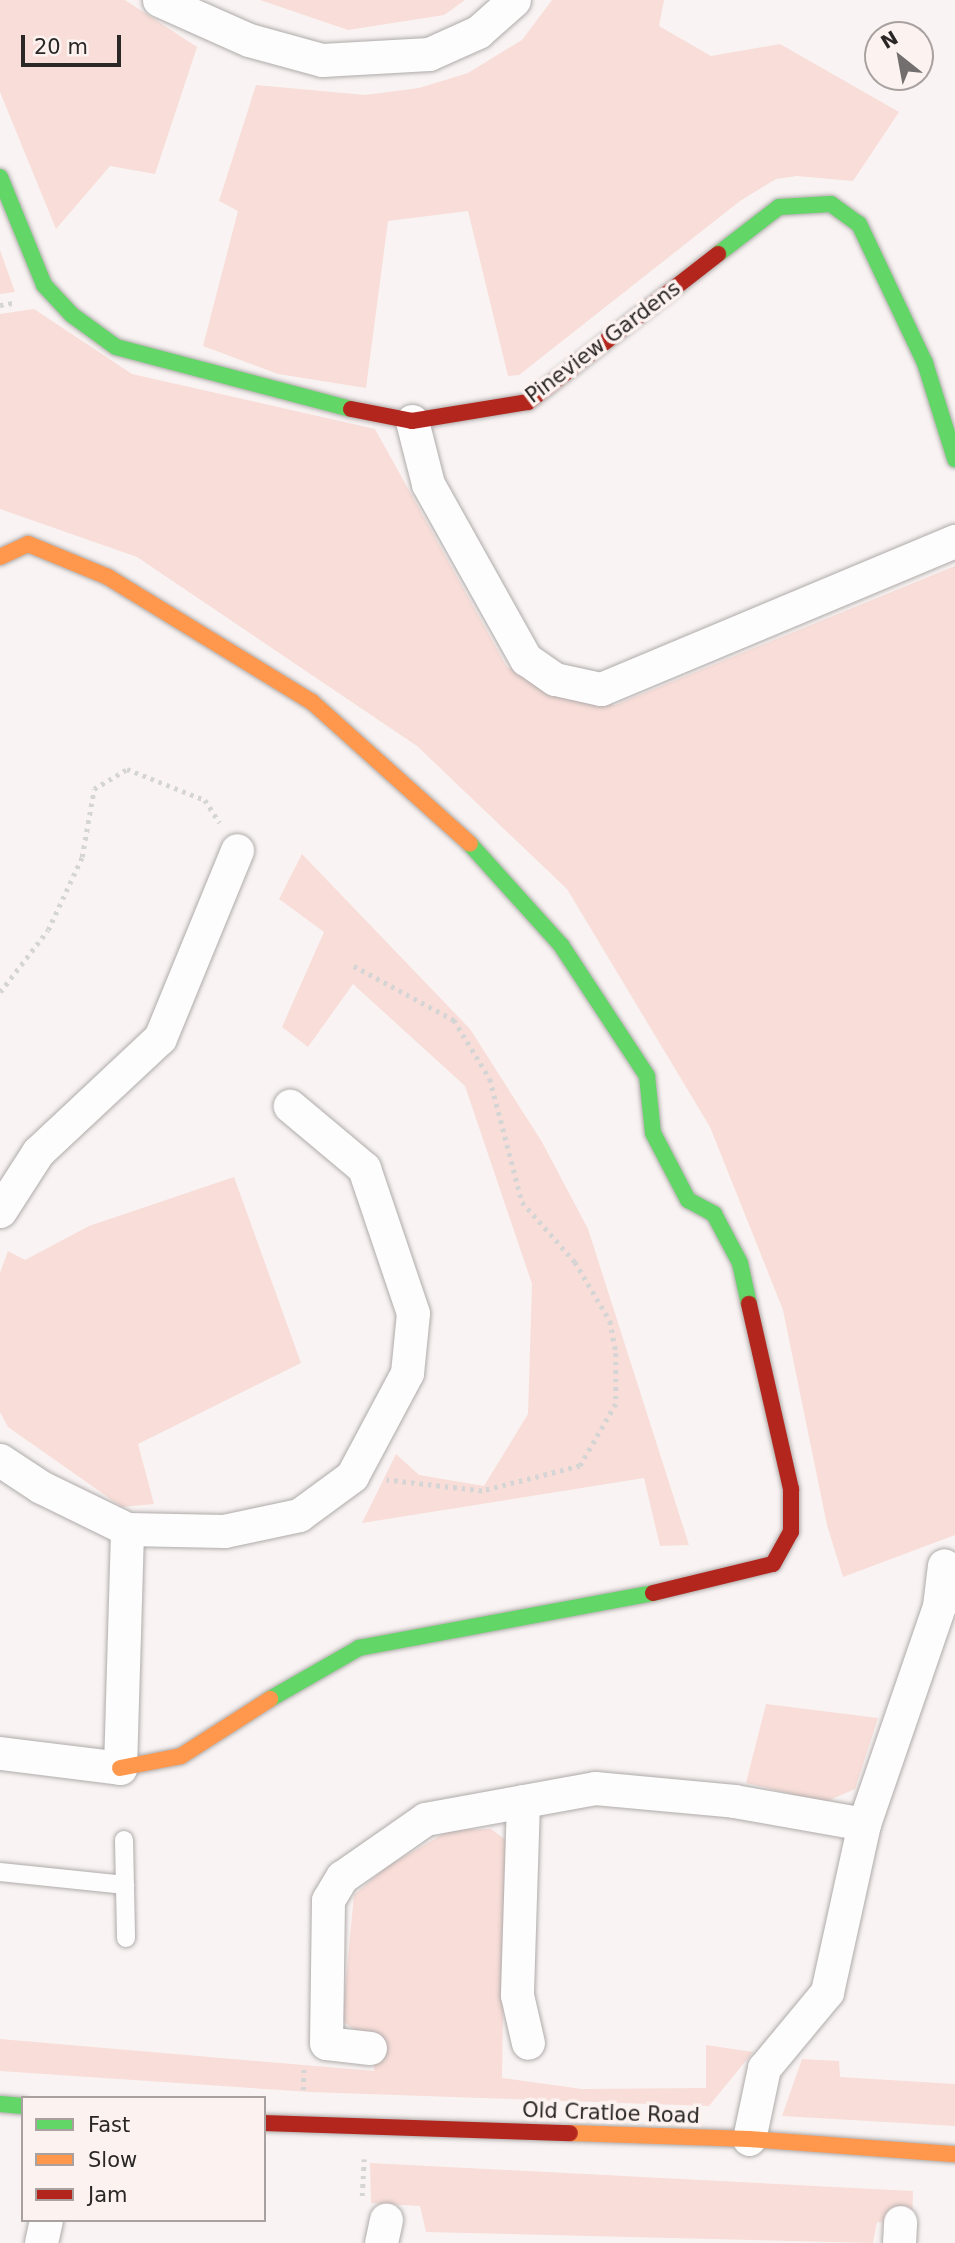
<!DOCTYPE html>
<html>
<head>
<meta charset="utf-8">
<style>
  body { margin:0 }
  #map { position:relative; width:955px; height:2243px; overflow:hidden; background:#f9f4f3; font-family:"DejaVu Sans",sans-serif }
  div>[style] { position:absolute }
  [style*='--x'] { left:calc(var(--x)*1px); top:calc(var(--y)*1px); width:calc(var(--w)*1px); rotate:calc(var(--a)*1deg) }
  .green>* { inset:0; background:#f8ddd8 }
  .path>* { height:4.5px; margin-top:-2.25px; transform-origin:0; background:repeating-linear-gradient(90deg,#d6d5d5 0 3.5px,transparent 0 8.5px) }
  .roads { filter:drop-shadow(0 0 2px #afabaa) drop-shadow(0 0 2px #afabaa) }
  .lane>* { height:18px; margin:-9px; padding:0 9px; transform-origin:9px; border-radius:9px; background:#fefdfd }
  .street>* { height:33px; margin:-16.5px; padding:0 16.5px; transform-origin:16.5px; border-radius:16.5px; background:#fefdfd }
  .fast>* { height:16px; margin:-8px; padding:0 8px; transform-origin:8px; border-radius:8px; background:#63d668 }
  .slow>* { height:16px; margin:-8px; padding:0 8px; transform-origin:8px; border-radius:8px; background:#ff974d }
  .jam>* { height:16px; margin:-8px; padding:0 8px; transform-origin:8px; border-radius:8px; background:#b3261e }
  span { translate:-50% -50%; white-space:nowrap; text-align:center; line-height:1.15; -webkit-text-stroke:7px #fcf2f0; paint-order:stroke }
  .street-label { font-size:21px; color:#2a2726 }
  .legend { position:absolute; left:21px; top:2096px; width:245px; height:126px; box-sizing:border-box; background:#fcf2f0; border:2px solid #a8a19f; margin:0; padding:9px 12px; list-style:none; font-size:21px; color:#2a2726 }
  .legend li { display:flex; align-items:center; gap:14px; height:35px }
  .legend b { width:35px; border:2px solid #a8a19f }
  .north { position:absolute; left:864px; top:21px; width:70px; height:70px; box-sizing:border-box; background:#fcf2f0; border:2px solid #a8a19f; border-radius:50%; rotate:329deg; font-size:19px; font-weight:700; line-height:28px; text-align:center; color:#2a2726 }
  .north::after { content:''; display:block; margin:auto; width:24px; height:32px; background:#726f6e; clip-path:polygon(50% 0,100% 100%,50% 72%,0 100%) }
  .scale { position:absolute; left:21px; top:35px; width:100px; height:32px; box-sizing:border-box; border:4px solid #2a2726; border-top:0; padding-left:9px; font-size:21px; line-height:24px; white-space:nowrap; color:#2a2726; -webkit-text-stroke:5px #fcf2f0; paint-order:stroke }
</style>
</head>
<body>
<div id="map">
  <div class="green">
    <i style="clip-path:polygon(0 0,125px 0,197px 47px,155px 174px,110px 166px,56px 229px,0 92px)"></i>
    <i style="clip-path:polygon(260px 0,465px 0,444px 15px,348px 30px)"></i>
    <i style="clip-path:polygon(552px 0,664px 0,659px 26px,711px 56px,780px 44px,899px 112px,853px 181px,797px 176px,776px 179px,740px 201px,519px 375px,508px 376px,468px 211px,388px 221px,366px 388px,278px 374px,203px 346px,238px 211px,219px 201px,256px 85px,365px 95px,419px 88px,468px 73px,522px 40px)"></i>
    <i style="clip-path:polygon(0 250px,15px 292px,0 294px)"></i>
    <i style="clip-path:polygon(34px 309px,132px 374px,375px 429px,507px 667px,571px 697px,615px 705px,955px 566px,955px 1535px,843px 1577px,827px 1525px,783px 1310px,710px 1127px,567px 889px,417px 746px,137px 557px,0 509px,0 314px)"></i>
    <i style="clip-path:polygon(302px 854px,470px 1029px,542px 1142px,588px 1229px,689px 1545px,660px 1546px,644px 1478px,362px 1523px,396px 1454px,419px 1475px,484px 1486px,528px 1414px,532px 1284px,465px 1086px,353px 984px,308px 1047px,282px 1027px,324px 932px,279px 899px)"></i>
    <i style="clip-path:polygon(234px 1177px,301px 1363px,138px 1444px,154px 1504px,122px 1507px,8px 1427px,0 1412px,0 1273px,8px 1251px,25px 1260px,89px 1226px)"></i>
    <i style="clip-path:polygon(766px 1704px,878px 1718px,855px 1789px,825px 1802px,746px 1783px)"></i>
    <i style="clip-path:polygon(491px 1829px,506px 1840px,502px 2078px,582px 2089px,706px 2088px,706px 2045px,753px 2052px,709px 2106px,310px 2092px,0 2071px,0 2039px,374px 2071px,374px 2042px,342px 2021px,354px 1895px,388px 1866px,450px 1830px)"></i>
    <i style="clip-path:polygon(802px 2059px,839px 2061px,840px 2077px,955px 2084px,955px 2126px,782px 2116px)"></i>
    <i style="clip-path:polygon(370px 2163px,913px 2191px,912px 2224px,877px 2222px,873px 2243px,426px 2232px,420px 2206px,371px 2203px)"></i>
  </div>
  <div class="path">
    <i style="--x:0;--y:305;--w:13;--a:-9"></i>
    <i style="--x:354;--y:966;--w:114;--a:28.4"></i>
    <i style="--x:454;--y:1020;--w:69;--a:58.6"></i>
    <i style="--x:490;--y:1079;--w:127;--a:75.4"></i>
    <i style="--x:522;--y:1202;--w:80;--a:48.5"></i>
    <i style="--x:575;--y:1262;--w:69;--a:59.3"></i>
    <i style="--x:610;--y:1321;--w:33;--a:79"></i>
    <i style="--x:616;--y:1353;--w:51;--a:90"></i>
    <i style="--x:616;--y:1404;--w:72;--a:120.1"></i>
    <i style="--x:580;--y:1466;--w:101;--a:165.7"></i>
    <i style="--x:482;--y:1491;--w:96;--a:-173.4"></i>
    <i style="--x:0;--y:992;--w:78;--a:-52.3"></i>
    <i style="--x:48;--y:930;--w:81;--a:-65"></i>
    <i style="--x:82;--y:857;--w:69;--a:-80"></i>
    <i style="--x:94;--y:789;--w:39;--a:-31"></i>
    <i style="--x:127;--y:769;--w:84;--a:21.7"></i>
    <i style="--x:205;--y:800;--w:27;--a:57"></i>
    <i style="--x:303;--y:2090;--w:23;--a:-88"></i>
    <i style="--x:362;--y:2196;--w:37;--a:-87"></i>
  </div>
  <div class="roads">
    <div class="lane">
      <i style="--x:124;--y:1840;--w:98;--a:88.8"></i>
      <i style="--x:0;--y:1872;--w:126;--a:5.9"></i>
    </div>
    <div class="street">
      <i style="--x:159;--y:0;--w:98;--a:24"></i>
      <i style="--x:249;--y:40;--w:76;--a:15.3"></i>
      <i style="--x:322;--y:60;--w:107;--a:-3.2"></i>
      <i style="--x:429;--y:54;--w:54;--a:-24.2"></i>
      <i style="--x:478;--y:32;--w:48;--a:-41.6"></i>
      <i style="--x:412;--y:421;--w:65;--a:75.7"></i>
      <i style="--x:428;--y:484;--w:201;--a:60.8"></i>
      <i style="--x:526;--y:659;--w:35;--a:35"></i>
      <i style="--x:555;--y:679;--w:47;--a:12.3"></i>
      <i style="--x:601;--y:689;--w:384;--a:-22.7"></i>
      <i style="--x:0;--y:1211;--w:70;--a:-57.2"></i>
      <i style="--x:38;--y:1152;--w:167;--a:-43.1"></i>
      <i style="--x:160;--y:1038;--w:203;--a:-67.7"></i>
      <i style="--x:0;--y:1460;--w:49;--a:33.4"></i>
      <i style="--x:41;--y:1487;--w:96;--a:26"></i>
      <i style="--x:127;--y:1529;--w:97;--a:1.2"></i>
      <i style="--x:224;--y:1531;--w:77;--a:-12"></i>
      <i style="--x:299;--y:1515;--w:66;--a:-36.3"></i>
      <i style="--x:352;--y:1476;--w:117;--a:-61.9"></i>
      <i style="--x:407;--y:1373;--w:60;--a:-84.3"></i>
      <i style="--x:413;--y:1313;--w:153;--a:-108.7"></i>
      <i style="--x:364;--y:1168;--w:97;--a:-140"></i>
      <i style="--x:0;--y:1753;--w:121;--a:7.1"></i>
      <i style="--x:120;--y:1768;--w:239;--a:-88.3"></i>
      <i style="--x:523;--y:1801;--w:194;--a:91.8"></i>
      <i style="--x:517;--y:1995;--w:49;--a:77.1"></i>
      <i style="--x:370;--y:2048;--w:44;--a:-173.5"></i>
      <i style="--x:326;--y:2043;--w:143;--a:-89.2"></i>
      <i style="--x:328;--y:1900;--w:27;--a:-59"></i>
      <i style="--x:342;--y:1877;--w:101;--a:-34.9"></i>
      <i style="--x:425;--y:1819;--w:173;--a:-10.3"></i>
      <i style="--x:595;--y:1788;--w:140;--a:5.3"></i>
      <i style="--x:734;--y:1801;--w:132;--a:10"></i>
      <i style="--x:749;--y:2139;--w:73;--a:-78.1"></i>
      <i style="--x:764;--y:2068;--w:99;--a:-50.3"></i>
      <i style="--x:827;--y:1992;--w:172;--a:-77.6"></i>
      <i style="--x:864;--y:1824;--w:231;--a:-71"></i>
      <i style="--x:939;--y:1606;--w:41;--a:-83"></i>
      <i style="--x:41;--y:2243;--w:24;--a:-78"></i>
      <i style="--x:381;--y:2243;--w:24;--a:-78"></i>
      <i style="--x:899;--y:2243;--w:21;--a:-87"></i>
    </div>
    <div class="fast">
      <i style="--x:0;--y:177;--w:117;--a:67.8"></i>
      <i style="--x:44;--y:285;--w:41;--a:47"></i>
      <i style="--x:72;--y:315;--w:54;--a:36"></i>
      <i style="--x:116;--y:347;--w:243;--a:14.8"></i>
      <i style="--x:718;--y:254;--w:77;--a:-37.6"></i>
      <i style="--x:779;--y:207;--w:52;--a:-3.3"></i>
      <i style="--x:831;--y:204;--w:34;--a:36"></i>
      <i style="--x:859;--y:224;--w:154;--a:64.6"></i>
      <i style="--x:925;--y:363;--w:101;--a:72.6"></i>
      <i style="--x:470;--y:844;--w:136;--a:48"></i>
      <i style="--x:561;--y:945;--w:157;--a:56.7"></i>
      <i style="--x:647;--y:1076;--w:57;--a:84"></i>
      <i style="--x:653;--y:1133;--w:76;--a:62.4"></i>
      <i style="--x:688;--y:1200;--w:30;--a:28"></i>
      <i style="--x:714;--y:1214;--w:55;--a:62"></i>
      <i style="--x:740;--y:1263;--w:42;--a:77.6"></i>
      <i style="--x:270;--y:1699;--w:103;--a:-29.8"></i>
      <i style="--x:359;--y:1648;--w:299;--a:-10.6"></i>
      <i style="--x:0;--y:2104;--w:23;--a:5"></i>
    </div>
    <div class="slow">
      <i style="--x:0;--y:557;--w:31;--a:-25"></i>
      <i style="--x:28;--y:544;--w:87;--a:22.4"></i>
      <i style="--x:108;--y:577;--w:239;--a:31.5"></i>
      <i style="--x:312;--y:702;--w:212;--a:41.9"></i>
      <i style="--x:120;--y:1768;--w:62;--a:-11.1"></i>
      <i style="--x:181;--y:1756;--w:106;--a:-32.6"></i>
      <i style="--x:570;--y:2133;--w:179;--a:1.9"></i>
      <i style="--x:749;--y:2139;--w:207;--a:4.2"></i>
    </div>
    <div class="jam">
      <i style="--x:351;--y:409;--w:62;--a:11.1"></i>
      <i style="--x:412;--y:421;--w:118;--a:-9.3"></i>
      <i style="--x:528;--y:402;--w:241;--a:-37.9"></i>
      <i style="--x:653;--y:1593;--w:123;--a:-13.6"></i>
      <i style="--x:773;--y:1564;--w:37;--a:-61"></i>
      <i style="--x:791;--y:1532;--w:43;--a:-90"></i>
      <i style="--x:791;--y:1489;--w:190;--a:-102.8"></i>
      <i style="--x:264;--y:2123;--w:306;--a:1.9"></i>
    </div>
  </div>
  <div class="street-label">
    <span style="left:603px;top:342px;rotate:-37deg">Pineview Gardens</span>
    <span style="left:611px;top:2113px;rotate:2deg">Old Cratloe Road</span>
  </div>
  <ul class="legend">
  <li><b style="height:9px;background:#63d668"></b>Fast</li>
  <li><b style="height:9px;background:#ff974d"></b>Slow</li>
  <li><b style="height:9px;background:#b3261e"></b>Jam</li>
  </ul>
  <div class="north">N</div>
  <div class="scale">20 m</div>
</div>
</body>
</html>
